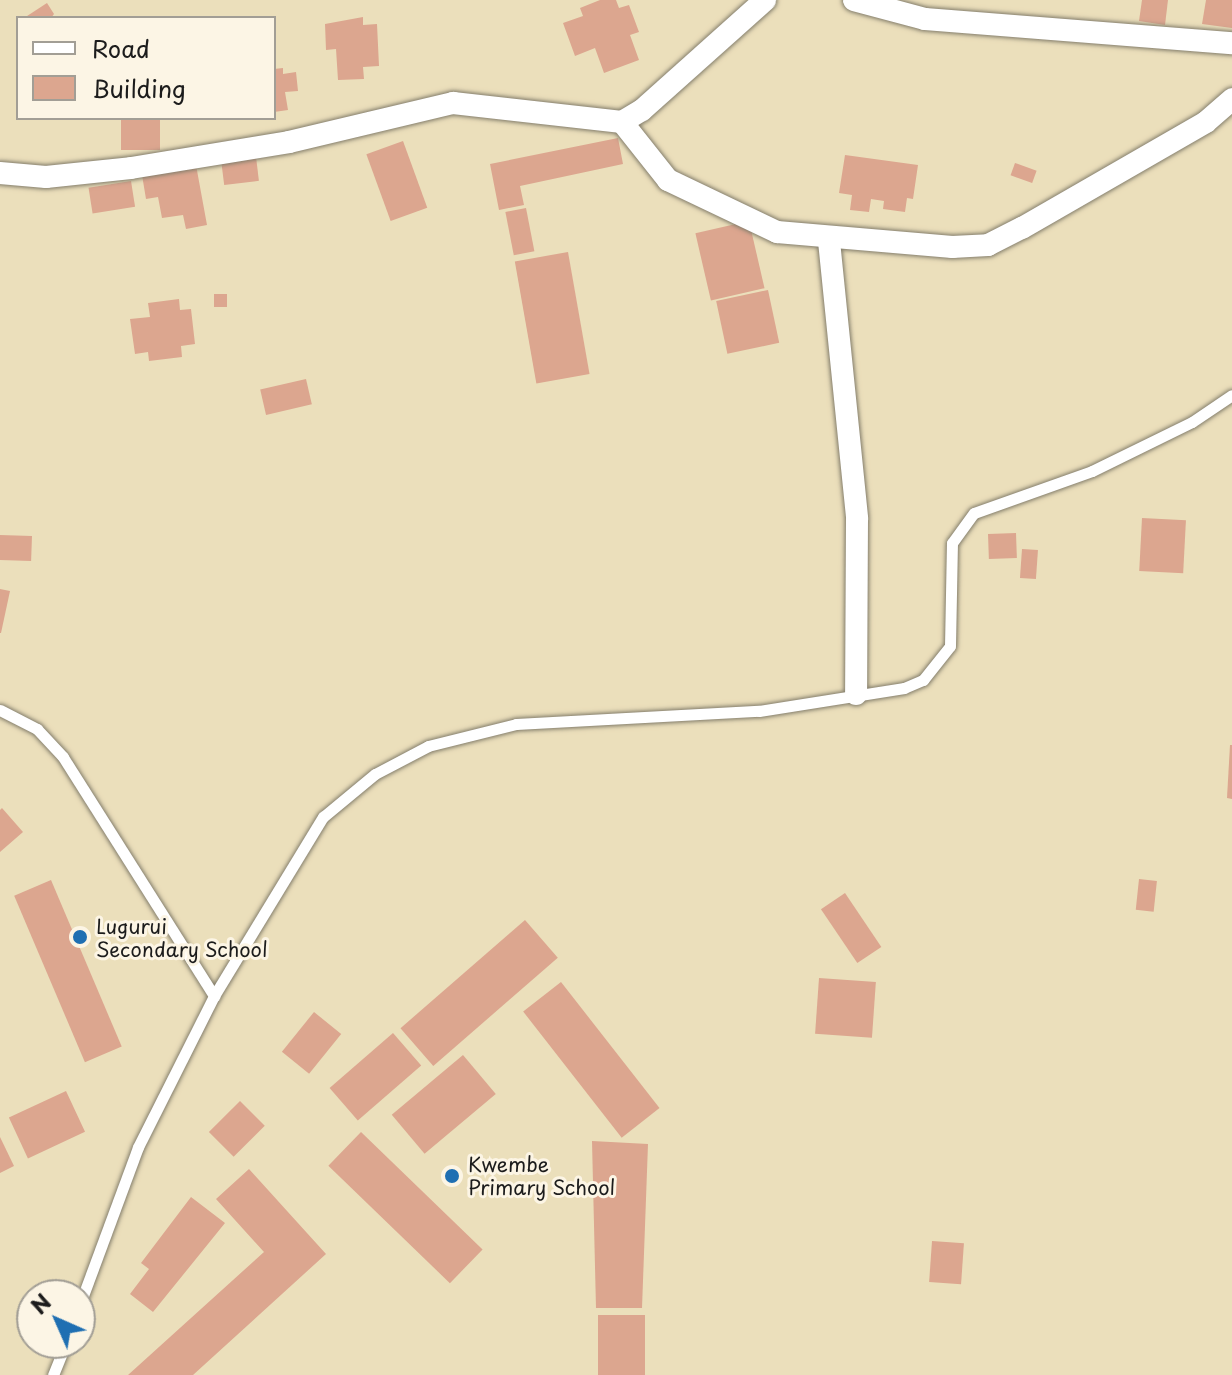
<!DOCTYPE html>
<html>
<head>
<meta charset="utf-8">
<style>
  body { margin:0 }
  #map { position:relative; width:1232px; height:1375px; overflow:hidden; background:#ebdfbb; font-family:"Playpen Sans",sans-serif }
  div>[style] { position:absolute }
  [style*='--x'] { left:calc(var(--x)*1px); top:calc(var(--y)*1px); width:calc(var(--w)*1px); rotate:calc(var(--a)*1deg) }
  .building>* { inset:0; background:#dca68f; transform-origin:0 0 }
  .roads { filter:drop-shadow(0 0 2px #847e6c) drop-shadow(0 0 2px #847e6c) }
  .lane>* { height:11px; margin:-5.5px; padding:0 5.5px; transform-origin:5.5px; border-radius:5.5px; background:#fff }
  .street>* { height:22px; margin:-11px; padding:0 11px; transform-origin:11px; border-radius:11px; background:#fff }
  .dots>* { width:22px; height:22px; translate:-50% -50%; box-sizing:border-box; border:4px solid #fcf5e5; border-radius:50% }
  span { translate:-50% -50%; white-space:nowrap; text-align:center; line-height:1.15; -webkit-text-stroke:6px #fcf5e5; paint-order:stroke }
  .poi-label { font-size:20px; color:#1c1c1c }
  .left { translate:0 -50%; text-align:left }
  .legend { position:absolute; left:16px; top:16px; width:260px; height:104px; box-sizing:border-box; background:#fcf5e5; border:2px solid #a29e95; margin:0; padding:10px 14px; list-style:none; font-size:24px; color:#1c1c1c }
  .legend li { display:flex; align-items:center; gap:16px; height:40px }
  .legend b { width:40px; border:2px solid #a29e95 }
  .north { position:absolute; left:16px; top:1279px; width:80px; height:80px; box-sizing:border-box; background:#fcf5e5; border:2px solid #a29e95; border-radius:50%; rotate:315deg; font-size:22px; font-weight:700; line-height:32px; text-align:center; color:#1c1c1c }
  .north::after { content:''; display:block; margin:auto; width:28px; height:36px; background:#1f6fb2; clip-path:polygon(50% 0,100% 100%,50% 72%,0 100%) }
</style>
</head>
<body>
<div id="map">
  <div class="building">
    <i style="clip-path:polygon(600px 0,616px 0,619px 8px,629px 5px,639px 32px,630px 35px,639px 60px,604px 73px,595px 48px,575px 56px,563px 23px,583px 16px,580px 8px)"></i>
    <i style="clip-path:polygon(1142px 0,1168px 0,1165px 25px,1139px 21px)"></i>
    <i style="clip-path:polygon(1206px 0,1232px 0,1232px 28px,1202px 24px)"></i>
    <i style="clip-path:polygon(47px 3px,54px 14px,51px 18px,24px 18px)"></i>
    <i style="clip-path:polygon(363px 17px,363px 25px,377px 24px,379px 66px,363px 67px,364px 79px,338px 80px,336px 49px,326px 50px,325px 24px)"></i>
    <i style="clip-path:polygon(283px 68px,283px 74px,296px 72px,298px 91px,285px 92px,288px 110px,274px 112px,274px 69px)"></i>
    <i style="left:121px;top:118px;width:39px;height:32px"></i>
    <i style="clip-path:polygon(618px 138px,623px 164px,520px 186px,524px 205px,499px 210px,490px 164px)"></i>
    <i style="left:403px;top:141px;width:71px;height:39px;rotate:70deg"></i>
    <i style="clip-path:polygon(845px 155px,918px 165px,913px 199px,907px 198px,905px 212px,883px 209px,884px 201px,871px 199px,869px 212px,850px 210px,852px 195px,839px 193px)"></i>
    <i style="left:256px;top:157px;width:24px;height:35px;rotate:83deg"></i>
    <i style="left:1015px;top:163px;width:23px;height:13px;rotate:20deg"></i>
    <i style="clip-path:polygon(196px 165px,207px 225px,186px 229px,183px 215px,162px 218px,158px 197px,146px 199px,142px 175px)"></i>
    <i style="left:131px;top:181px;width:26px;height:43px;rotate:81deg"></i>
    <i style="left:526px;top:208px;width:44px;height:21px;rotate:79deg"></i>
    <i style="left:749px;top:221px;width:69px;height:55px;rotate:77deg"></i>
    <i style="left:568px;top:252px;width:124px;height:54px;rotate:80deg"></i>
    <i style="left:768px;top:290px;width:54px;height:53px;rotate:78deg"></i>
    <i style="left:214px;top:294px;width:13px;height:13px"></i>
    <i style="clip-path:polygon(179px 299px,180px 310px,191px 309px,195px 344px,181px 346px,182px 357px,149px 361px,148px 352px,135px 354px,130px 319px,150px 317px,148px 303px)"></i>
    <i style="left:306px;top:379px;width:26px;height:47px;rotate:77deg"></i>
    <i style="left:1142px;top:518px;width:44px;height:53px;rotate:3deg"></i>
    <i style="left:1016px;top:533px;width:25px;height:28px;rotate:88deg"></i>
    <i style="left:0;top:535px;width:32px;height:25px;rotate:2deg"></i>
    <i style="left:1022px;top:549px;width:16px;height:29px;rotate:4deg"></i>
    <i style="clip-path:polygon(0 589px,10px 591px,1px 633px,0 633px)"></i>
    <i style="clip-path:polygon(1230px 745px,1232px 745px,1232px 799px,1227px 798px)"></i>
    <i style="clip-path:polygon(2px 808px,23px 832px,0 852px,0 810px)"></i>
    <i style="left:1139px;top:879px;width:18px;height:31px;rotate:6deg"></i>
    <i style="left:51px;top:880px;width:181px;height:40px;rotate:67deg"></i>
    <i style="left:845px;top:893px;width:65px;height:29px;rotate:56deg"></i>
    <i style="left:525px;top:920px;width:50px;height:165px;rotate:49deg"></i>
    <i style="left:819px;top:978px;width:57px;height:56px;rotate:4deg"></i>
    <i style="left:561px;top:982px;width:160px;height:48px;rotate:52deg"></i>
    <i style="left:314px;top:1012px;width:35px;height:51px;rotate:39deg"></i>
    <i style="left:393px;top:1033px;width:43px;height:84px;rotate:49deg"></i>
    <i style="left:463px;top:1055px;width:51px;height:93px;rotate:50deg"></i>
    <i style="left:66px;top:1091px;width:45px;height:63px;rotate:65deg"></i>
    <i style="left:240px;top:1101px;width:35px;height:44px;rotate:45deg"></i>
    <i style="left:361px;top:1132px;width:169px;height:47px;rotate:44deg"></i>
    <i style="clip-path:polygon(0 1137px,14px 1166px,0 1173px)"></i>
    <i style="clip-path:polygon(592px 1141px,648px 1144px,642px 1308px,596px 1308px)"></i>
    <i style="clip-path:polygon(249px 1169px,326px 1254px,193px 1375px,128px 1375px,264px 1252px,216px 1199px)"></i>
    <i style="clip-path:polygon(191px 1197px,225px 1223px,153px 1312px,130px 1294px,149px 1269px,141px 1263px)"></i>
    <i style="left:932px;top:1241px;width:32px;height:41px;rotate:4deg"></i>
    <i style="left:598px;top:1315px;width:47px;height:60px"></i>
  </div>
  <div class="roads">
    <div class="lane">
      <i style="--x:0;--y:710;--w:42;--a:27.2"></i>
      <i style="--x:37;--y:729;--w:38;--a:47"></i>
      <i style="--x:63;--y:757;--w:283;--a:57.7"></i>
      <i style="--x:80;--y:1304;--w:167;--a:-69.7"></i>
      <i style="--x:138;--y:1147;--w:169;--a:-63.3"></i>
      <i style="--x:214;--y:996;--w:210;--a:-58.7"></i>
      <i style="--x:323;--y:817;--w:67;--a:-39.6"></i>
      <i style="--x:375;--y:774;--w:60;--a:-27.8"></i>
      <i style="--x:428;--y:746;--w:91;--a:-14"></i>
      <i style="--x:516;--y:724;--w:243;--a:-3.1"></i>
      <i style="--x:759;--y:711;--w:147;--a:-9"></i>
      <i style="--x:904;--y:688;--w:21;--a:-23"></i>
      <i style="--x:923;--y:680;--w:43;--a:-51.5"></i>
      <i style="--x:950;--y:646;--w:103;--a:-88.9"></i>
      <i style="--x:952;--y:543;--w:37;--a:-54"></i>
      <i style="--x:974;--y:513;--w:125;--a:-19.6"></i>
      <i style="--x:1092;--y:471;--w:111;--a:-26.1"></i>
      <i style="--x:1192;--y:422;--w:48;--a:-34"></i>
      <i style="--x:53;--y:1375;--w:35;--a:-68"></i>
    </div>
    <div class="street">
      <i style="--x:854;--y:0;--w:73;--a:15"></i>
      <i style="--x:925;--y:19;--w:308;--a:4.5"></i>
      <i style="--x:622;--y:122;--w:74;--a:51.6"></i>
      <i style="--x:668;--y:180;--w:121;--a:25.5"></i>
      <i style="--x:777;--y:232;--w:176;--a:4.9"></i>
      <i style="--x:952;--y:247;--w:36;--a:-3"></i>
      <i style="--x:988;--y:245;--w:38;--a:-27"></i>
      <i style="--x:1022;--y:228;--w:212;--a:-29.9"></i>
      <i style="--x:1206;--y:122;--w:35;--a:-41"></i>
      <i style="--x:0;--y:173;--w:46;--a:5"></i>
      <i style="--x:46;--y:177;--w:85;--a:-6"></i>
      <i style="--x:131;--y:168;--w:160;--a:-9.3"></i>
      <i style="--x:289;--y:142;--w:169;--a:-13.4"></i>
      <i style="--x:453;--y:103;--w:170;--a:6.4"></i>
      <i style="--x:622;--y:122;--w:23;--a:-31"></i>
      <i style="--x:642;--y:110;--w:165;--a:-41.8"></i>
      <i style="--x:829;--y:241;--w:279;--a:84.2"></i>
      <i style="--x:857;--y:519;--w:175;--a:90.3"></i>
    </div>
  </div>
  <div class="dots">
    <i style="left:80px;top:937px;background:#1f6fb2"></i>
    <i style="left:452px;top:1176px;background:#1f6fb2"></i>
  </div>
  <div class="poi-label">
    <span class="left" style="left:96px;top:938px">Lugurui<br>Secondary School</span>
    <span class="left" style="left:468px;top:1176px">Kwembe<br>Primary School</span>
  </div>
  <ul class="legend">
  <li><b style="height:10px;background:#fff"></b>Road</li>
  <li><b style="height:22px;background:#dca68f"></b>Building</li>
  </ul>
  <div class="north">N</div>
</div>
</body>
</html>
